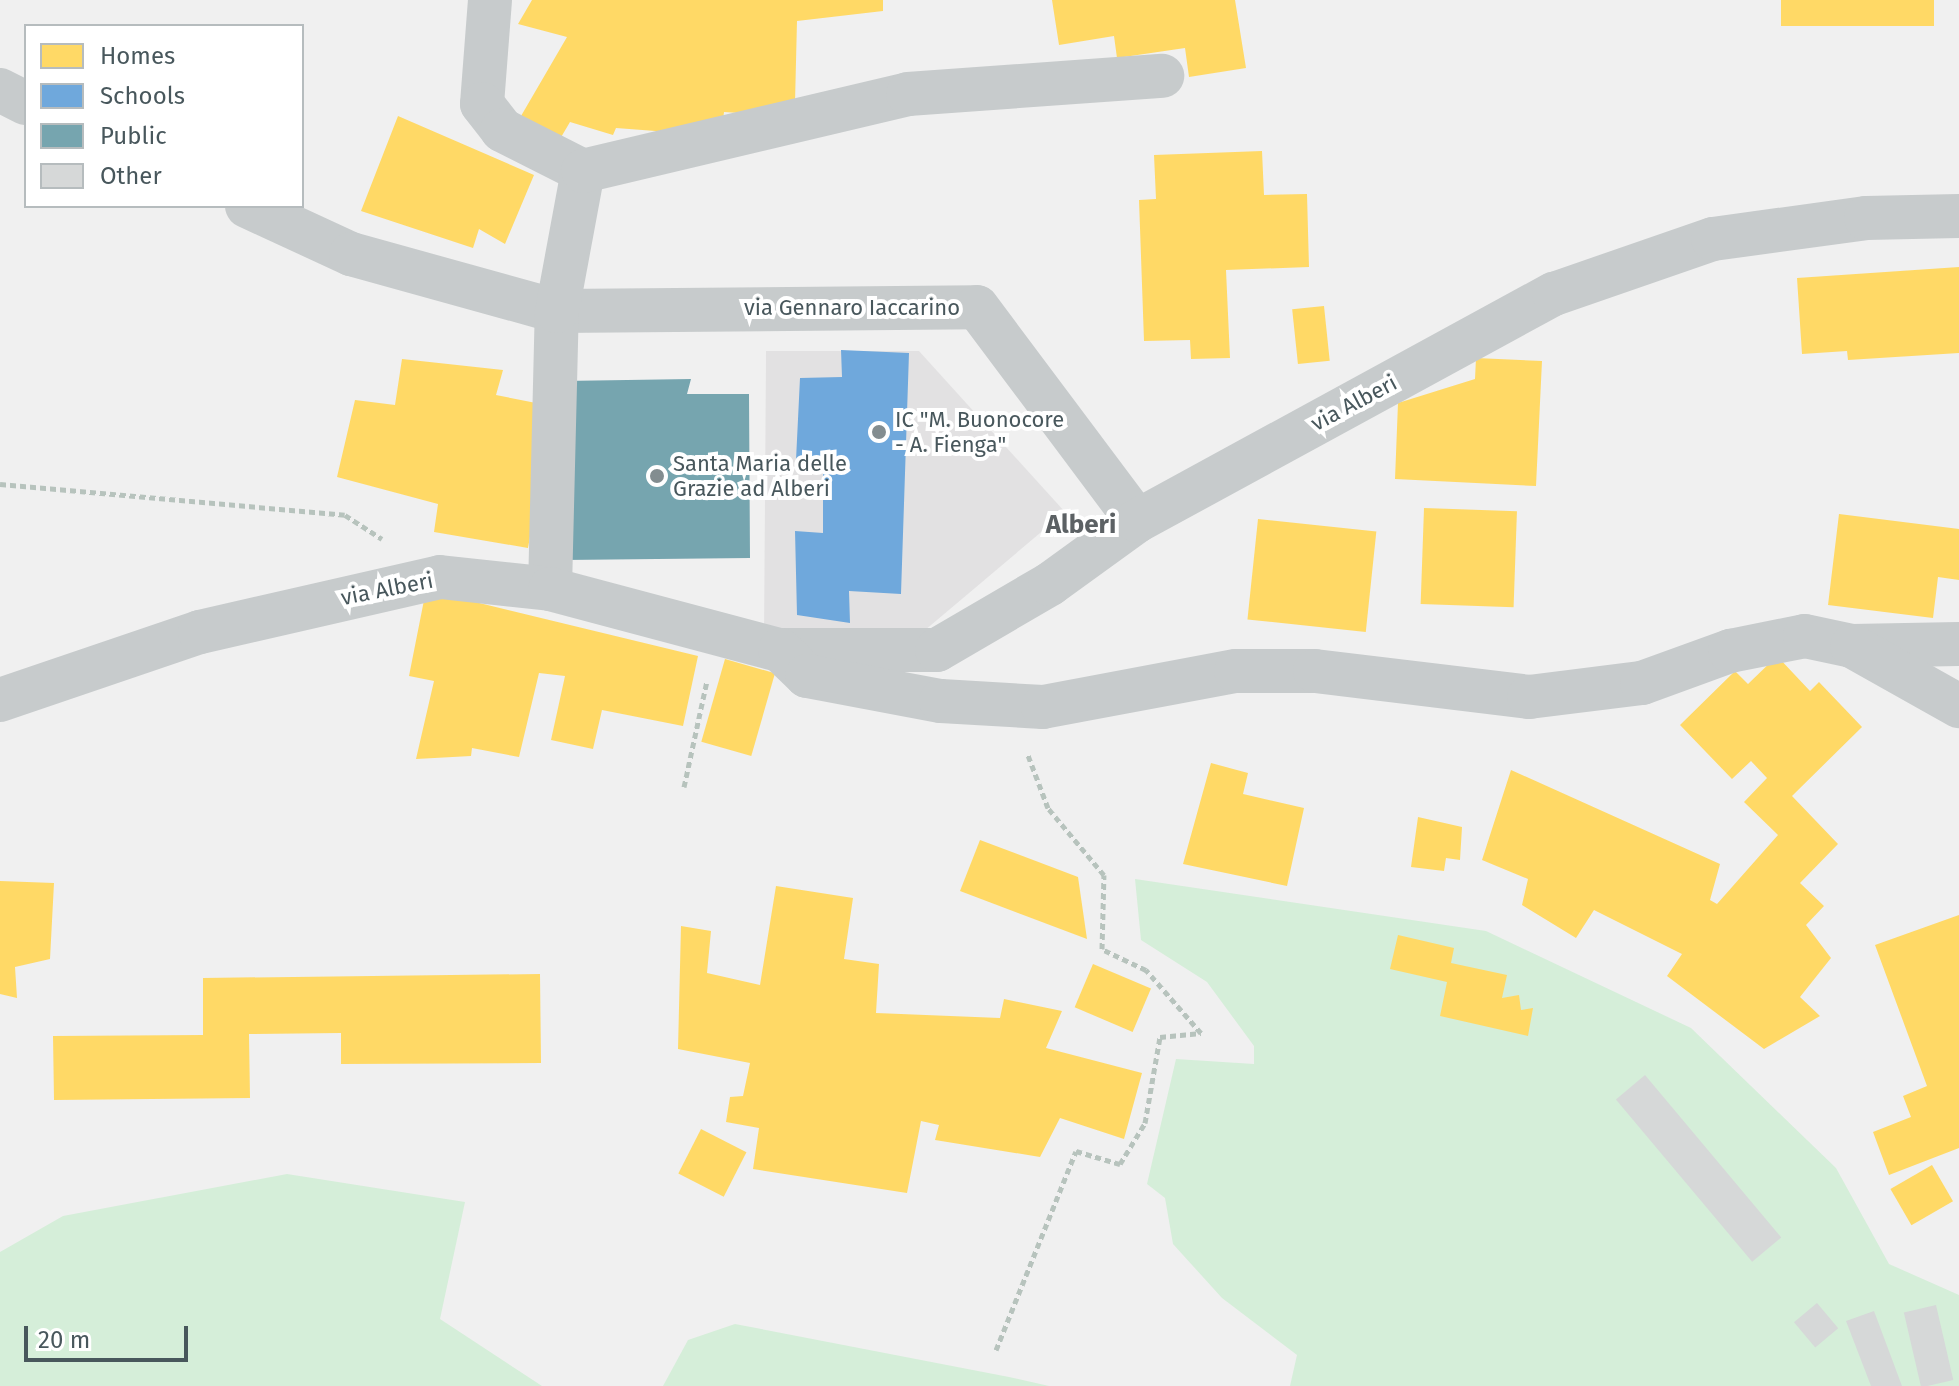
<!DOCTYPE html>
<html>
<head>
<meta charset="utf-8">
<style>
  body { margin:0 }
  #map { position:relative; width:1959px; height:1386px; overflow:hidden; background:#f0f0f0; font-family:"Fira Sans",sans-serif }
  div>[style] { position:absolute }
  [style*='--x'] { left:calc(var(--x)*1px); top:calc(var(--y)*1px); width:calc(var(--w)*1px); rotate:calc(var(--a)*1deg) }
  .education>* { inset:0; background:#e2e1e2 }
  .green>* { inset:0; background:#d5eed9 }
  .homes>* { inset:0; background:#ffd966; transform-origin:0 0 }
  .schools>* { inset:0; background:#6fa8dc }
  .public>* { inset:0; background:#76a5af }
  .building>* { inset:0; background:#d6d8d8; transform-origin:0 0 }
  .path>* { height:5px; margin-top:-2.5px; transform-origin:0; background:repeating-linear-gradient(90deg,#b7c3bd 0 6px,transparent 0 10px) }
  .minor>* { height:44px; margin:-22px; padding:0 22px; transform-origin:22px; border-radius:22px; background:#c7cbcc }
  .dots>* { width:22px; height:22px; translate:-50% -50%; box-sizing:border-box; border:4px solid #fff; border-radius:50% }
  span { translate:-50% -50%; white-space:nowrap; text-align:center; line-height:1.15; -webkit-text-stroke:8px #fff; paint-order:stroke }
  .street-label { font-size:22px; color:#48575c }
  .poi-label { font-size:22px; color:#48575c }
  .left { translate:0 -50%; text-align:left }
  .quarter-label { font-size:26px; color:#5c6164; font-weight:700 }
  .legend { position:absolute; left:24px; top:24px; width:280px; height:184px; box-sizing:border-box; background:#fff; border:2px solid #b6bcbe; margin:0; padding:10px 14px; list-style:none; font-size:24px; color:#48575c }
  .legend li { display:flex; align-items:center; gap:16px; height:40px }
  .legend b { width:40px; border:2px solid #b6bcbe }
  .scale { position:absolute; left:24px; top:1326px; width:164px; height:36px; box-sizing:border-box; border:4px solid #48575c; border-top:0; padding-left:10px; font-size:24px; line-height:28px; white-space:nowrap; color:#48575c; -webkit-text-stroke:6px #fff; paint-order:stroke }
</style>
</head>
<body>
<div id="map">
  <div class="education">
    <i style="clip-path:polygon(766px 351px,919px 351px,1065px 512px,918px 636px,764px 636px)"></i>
  </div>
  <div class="green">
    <i style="clip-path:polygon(1135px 879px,1486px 931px,1691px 1028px,1836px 1168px,1889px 1264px,1959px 1295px,1959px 1386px,1290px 1386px,1297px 1355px,1222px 1298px,1173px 1244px,1165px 1198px,1147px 1184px,1176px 1059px,1254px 1064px,1254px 1046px,1207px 982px,1141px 940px)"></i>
    <i style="clip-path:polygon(287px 1174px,465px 1202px,440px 1319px,542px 1386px,0 1386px,0 1252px,63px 1216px)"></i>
    <i style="clip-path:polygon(735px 1324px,1009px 1377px,1049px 1386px,663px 1386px,688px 1340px)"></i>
  </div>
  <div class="homes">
    <i style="clip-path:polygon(532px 0,883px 0,883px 11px,797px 21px,795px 103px,772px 115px,724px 112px,721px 136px,616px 128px,613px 135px,570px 122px,560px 139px,521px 116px,567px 37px,518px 24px)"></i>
    <i style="clip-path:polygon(1052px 0,1235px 0,1246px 68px,1189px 77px,1185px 48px,1117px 58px,1114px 36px,1059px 45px)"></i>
    <i style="left:1781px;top:0;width:153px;height:26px"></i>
    <i style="clip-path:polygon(398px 116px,534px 175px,505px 244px,479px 229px,473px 248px,361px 211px)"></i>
    <i style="clip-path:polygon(1262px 151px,1264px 195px,1307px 194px,1309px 267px,1226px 270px,1230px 358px,1191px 359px,1190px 340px,1144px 341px,1139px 200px,1156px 199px,1154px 155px)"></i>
    <i style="clip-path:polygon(1959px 267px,1959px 353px,1848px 360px,1847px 351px,1802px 354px,1797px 278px)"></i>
    <i style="left:1324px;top:306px;width:55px;height:32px;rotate:84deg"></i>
    <i style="clip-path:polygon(1476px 358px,1542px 361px,1536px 486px,1395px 479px,1398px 403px,1475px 379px)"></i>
    <i style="clip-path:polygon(402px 359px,503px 370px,496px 395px,536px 403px,537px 497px,528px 548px,434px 532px,438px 504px,337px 477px,355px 400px,395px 405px)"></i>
    <i style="left:1424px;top:508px;width:93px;height:96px;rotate:2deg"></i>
    <i style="clip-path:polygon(1839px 514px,1959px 529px,1959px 580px,1938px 577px,1933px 618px,1828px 605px)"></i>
    <i style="left:1258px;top:519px;width:119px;height:101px;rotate:6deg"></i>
    <i style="clip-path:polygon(426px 590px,698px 656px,683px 726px,602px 710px,593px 749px,551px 740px,565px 676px,539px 673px,519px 757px,472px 748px,471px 756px,416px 759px,434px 681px,409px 676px)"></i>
    <i style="clip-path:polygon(1777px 656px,1810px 691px,1819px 682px,1862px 727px,1792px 796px,1838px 844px,1800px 883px,1824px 906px,1806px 925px,1831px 958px,1800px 997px,1820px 1016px,1764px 1049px,1667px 976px,1682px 954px,1594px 910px,1576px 938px,1522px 905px,1528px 879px,1482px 860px,1511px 770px,1720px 864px,1710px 900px,1717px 904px,1778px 835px,1744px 802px,1767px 778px,1751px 761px,1732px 779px,1680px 725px,1735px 671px,1748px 684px)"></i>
    <i style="left:725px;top:659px;width:52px;height:86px;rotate:16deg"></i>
    <i style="clip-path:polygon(1211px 763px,1248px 773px,1243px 794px,1304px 808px,1287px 886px,1183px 864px)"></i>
    <i style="clip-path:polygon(1418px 817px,1462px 827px,1460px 860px,1446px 858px,1444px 871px,1411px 867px)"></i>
    <i style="clip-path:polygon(980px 840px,1078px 877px,1087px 939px,960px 891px)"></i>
    <i style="clip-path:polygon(0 881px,54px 883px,50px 959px,15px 967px,17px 998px,0 994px)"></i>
    <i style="clip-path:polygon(776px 886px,853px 898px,844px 959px,879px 964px,876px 1013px,1000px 1018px,1004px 999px,1062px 1011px,1046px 1048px,1142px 1073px,1124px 1139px,1060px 1118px,1040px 1157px,935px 1140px,939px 1125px,921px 1121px,907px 1193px,753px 1169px,759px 1128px,726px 1122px,730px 1097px,743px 1096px,750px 1063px,678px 1049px,681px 926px,711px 931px,707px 973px,760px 985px)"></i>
    <i style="clip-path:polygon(1959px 915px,1959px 1148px,1889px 1175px,1873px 1132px,1911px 1117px,1903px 1096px,1927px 1086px,1875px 945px)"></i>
    <i style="clip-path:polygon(1398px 935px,1454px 948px,1451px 963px,1507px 975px,1502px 998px,1519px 995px,1521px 1010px,1533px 1008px,1528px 1036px,1440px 1016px,1447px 982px,1390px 969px)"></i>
    <i style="left:1093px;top:964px;width:63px;height:47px;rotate:23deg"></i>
    <i style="clip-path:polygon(540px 974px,541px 1063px,341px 1064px,341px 1033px,249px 1034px,250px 1098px,54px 1100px,53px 1036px,203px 1035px,203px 978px)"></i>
    <i style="left:701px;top:1129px;width:51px;height:50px;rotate:27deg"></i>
    <i style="left:1932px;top:1165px;width:42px;height:48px;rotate:60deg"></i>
  </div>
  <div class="schools">
    <i style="clip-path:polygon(841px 350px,909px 353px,901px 594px,849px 591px,850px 623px,797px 615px,795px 531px,823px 533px,823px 456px,796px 460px,800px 378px,842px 377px)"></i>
  </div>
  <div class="public">
    <i style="clip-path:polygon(691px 379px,687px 394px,749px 394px,750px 558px,564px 560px,563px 381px)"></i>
  </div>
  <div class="building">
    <i style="left:1645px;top:1075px;width:212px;height:38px;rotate:50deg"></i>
    <i style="left:1817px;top:1303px;width:33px;height:30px;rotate:50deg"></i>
    <i style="left:1936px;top:1305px;width:77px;height:33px;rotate:77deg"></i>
    <i style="clip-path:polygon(1874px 1311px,1902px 1386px,1871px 1386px,1846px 1321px)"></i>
  </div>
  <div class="path">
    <i style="--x:0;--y:484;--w:346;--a:5.1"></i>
    <i style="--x:345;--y:515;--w:44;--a:33"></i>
    <i style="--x:684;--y:787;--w:108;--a:-77.8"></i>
    <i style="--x:996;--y:1350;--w:214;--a:-68.1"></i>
    <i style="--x:1076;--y:1151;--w:46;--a:16.5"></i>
    <i style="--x:1120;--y:1164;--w:48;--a:-58.6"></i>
    <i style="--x:1145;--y:1123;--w:87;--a:-80.1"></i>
    <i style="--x:1160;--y:1037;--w:41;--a:-5.6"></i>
    <i style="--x:1201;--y:1033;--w:84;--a:-131.1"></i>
    <i style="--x:1146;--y:970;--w:49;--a:-154.5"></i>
    <i style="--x:1102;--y:949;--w:74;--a:-88.5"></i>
    <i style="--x:1104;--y:875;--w:87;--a:-129.9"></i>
    <i style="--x:1048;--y:808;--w:57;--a:-110.7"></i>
  </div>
  <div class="minor">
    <i style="--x:490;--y:0;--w:104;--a:94.4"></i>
    <i style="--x:482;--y:104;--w:33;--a:52"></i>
    <i style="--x:502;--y:130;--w:91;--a:26.8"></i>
    <i style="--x:0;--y:90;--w:29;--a:27"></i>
    <i style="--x:247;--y:206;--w:115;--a:24.8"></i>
    <i style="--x:351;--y:254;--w:214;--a:15.5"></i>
    <i style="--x:557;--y:311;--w:420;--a:-0.5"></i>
    <i style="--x:977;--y:307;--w:267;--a:53.2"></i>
    <i style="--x:550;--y:589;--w:278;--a:-88.6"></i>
    <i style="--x:557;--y:311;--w:142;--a:-79.5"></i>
    <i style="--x:583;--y:171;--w:334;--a:-13.3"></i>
    <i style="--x:908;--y:94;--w:255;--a:-4.1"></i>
    <i style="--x:1852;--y:646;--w:107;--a:-1.1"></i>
    <i style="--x:780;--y:650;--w:157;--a:0"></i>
    <i style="--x:937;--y:650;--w:131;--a:-30.3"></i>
    <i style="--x:1050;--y:584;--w:107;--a:-35.9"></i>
    <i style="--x:1137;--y:521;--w:475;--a:-28.6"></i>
    <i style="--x:1554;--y:294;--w:168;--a:-19.1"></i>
    <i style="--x:1713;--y:239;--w:154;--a:-7.8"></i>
    <i style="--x:1866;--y:218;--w:93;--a:-1.2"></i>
    <i style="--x:0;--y:700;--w:211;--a:-18.8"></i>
    <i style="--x:200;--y:632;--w:246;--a:-12.9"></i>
    <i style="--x:440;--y:577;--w:111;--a:6.2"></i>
    <i style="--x:550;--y:589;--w:238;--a:14.9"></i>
    <i style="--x:780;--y:650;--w:37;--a:44"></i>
    <i style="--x:807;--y:676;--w:136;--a:10.6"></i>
    <i style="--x:941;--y:701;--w:102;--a:3.4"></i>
    <i style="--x:1043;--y:707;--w:196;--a:-10.6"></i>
    <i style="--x:1236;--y:671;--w:79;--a:0"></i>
    <i style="--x:1315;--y:671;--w:216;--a:6.9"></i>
    <i style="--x:1529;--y:697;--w:114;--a:-7.1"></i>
    <i style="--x:1642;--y:683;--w:94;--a:-20"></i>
    <i style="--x:1730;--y:651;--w:76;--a:-11.3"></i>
    <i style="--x:1805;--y:636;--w:48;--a:12"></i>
    <i style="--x:1852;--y:646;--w:123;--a:29.3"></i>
  </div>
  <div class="dots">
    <i style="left:879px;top:432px;background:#838d90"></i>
    <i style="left:657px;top:476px;background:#838d90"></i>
  </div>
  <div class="street-label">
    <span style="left:852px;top:308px">via Gennaro Iaccarino</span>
    <span style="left:1354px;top:403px;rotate:-28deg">via Alberi</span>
    <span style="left:387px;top:589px;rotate:-11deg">via Alberi</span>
  </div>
  <div class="poi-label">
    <span class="left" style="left:895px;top:432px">IC "M. Buonocore<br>- A. Fienga"</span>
    <span class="left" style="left:673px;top:476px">Santa Maria delle<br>Grazie ad Alberi</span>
  </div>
  <div class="quarter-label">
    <span style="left:1081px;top:525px">Alberi</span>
  </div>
  <ul class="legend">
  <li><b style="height:22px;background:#ffd966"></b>Homes</li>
  <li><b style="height:22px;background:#6fa8dc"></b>Schools</li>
  <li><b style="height:22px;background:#76a5af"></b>Public</li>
  <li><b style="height:22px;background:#d6d8d8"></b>Other</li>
  </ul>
  <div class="scale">20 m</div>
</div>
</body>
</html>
